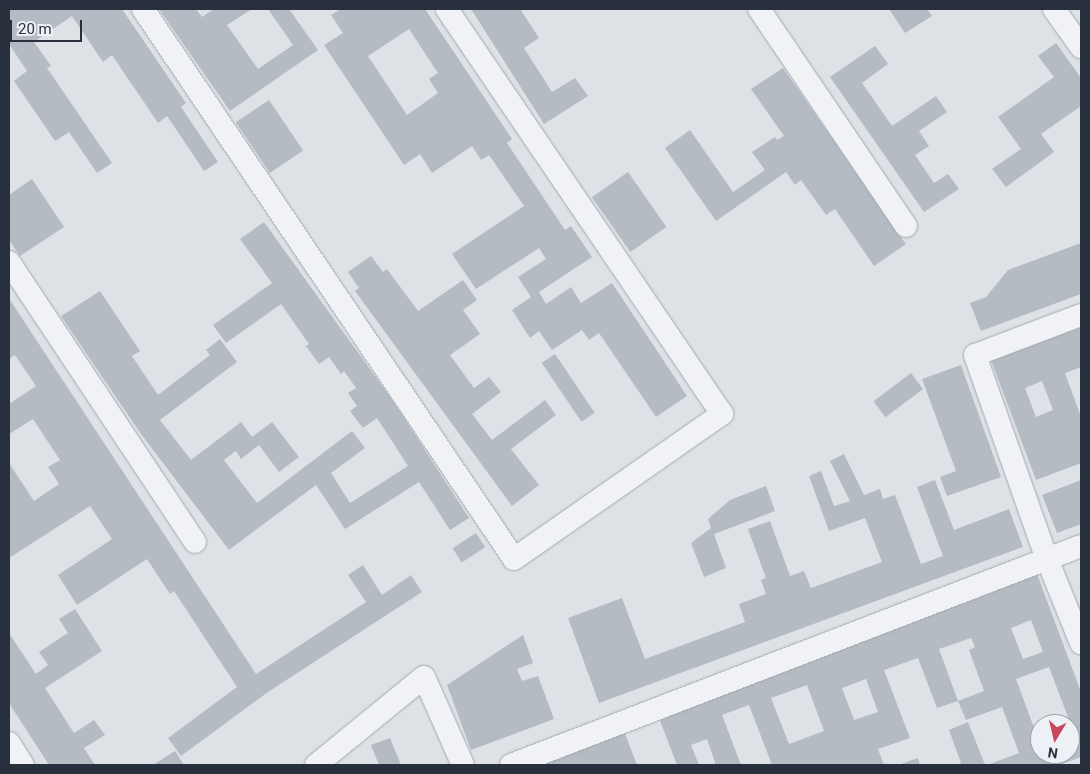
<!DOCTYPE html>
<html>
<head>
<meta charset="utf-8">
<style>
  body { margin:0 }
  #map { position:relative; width:1090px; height:774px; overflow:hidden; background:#dee2e7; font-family:Roboto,sans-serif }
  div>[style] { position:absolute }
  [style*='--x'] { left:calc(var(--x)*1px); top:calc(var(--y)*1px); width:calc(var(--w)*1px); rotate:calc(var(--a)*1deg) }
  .building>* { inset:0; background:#b5bbc3; transform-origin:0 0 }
  .roads { filter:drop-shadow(0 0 1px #a4a9b1) drop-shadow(0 0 1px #a4a9b1) }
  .street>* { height:22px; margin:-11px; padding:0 11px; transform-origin:11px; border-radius:11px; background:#f0f2f5 }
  span { translate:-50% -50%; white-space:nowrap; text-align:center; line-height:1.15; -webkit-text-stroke:4.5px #edf0f5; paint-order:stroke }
  .frame { position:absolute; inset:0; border:10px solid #28303d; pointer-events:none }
  .north { position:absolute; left:1030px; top:714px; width:50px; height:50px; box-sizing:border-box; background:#edf0f5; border:1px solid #9ea3ab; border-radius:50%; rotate:189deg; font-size:14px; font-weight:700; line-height:20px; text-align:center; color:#28303d }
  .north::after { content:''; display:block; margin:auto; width:18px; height:22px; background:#c8475e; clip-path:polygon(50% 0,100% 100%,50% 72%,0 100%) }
  .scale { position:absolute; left:10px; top:20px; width:72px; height:22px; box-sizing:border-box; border:2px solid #28303d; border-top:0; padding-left:6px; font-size:15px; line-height:18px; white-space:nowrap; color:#28303d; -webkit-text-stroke:4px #edf0f5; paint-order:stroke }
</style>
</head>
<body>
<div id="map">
  <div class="building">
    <i style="clip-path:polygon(9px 9px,122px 9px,186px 103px,181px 107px,218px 162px,204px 171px,167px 116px,158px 123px,112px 55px,103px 62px,72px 16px,34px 42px,51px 66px,47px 68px,112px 163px,97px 173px,69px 132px,55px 141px,14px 81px,27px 71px,9px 44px)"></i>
    <i style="clip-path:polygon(159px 9px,196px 9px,202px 17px,214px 9px,252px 9px,227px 25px,258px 69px,293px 45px,268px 9px,289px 9px,318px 50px,230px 111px)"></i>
    <i style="clip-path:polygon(evenodd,341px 9px,425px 9px,512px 139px,507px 143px,565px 230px,571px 226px,592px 257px,539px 292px,546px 304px,571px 287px,581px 303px,612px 283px,687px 396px,656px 417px,599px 333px,589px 340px,582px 330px,552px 350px,539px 331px,530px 338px,512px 310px,531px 297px,518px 277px,546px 259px,539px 248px,476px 289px,452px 254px,524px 206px,489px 155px,481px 160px,472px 146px,432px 173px,420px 154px,404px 165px,324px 45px,343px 33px,331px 15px,341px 9px,409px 29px,438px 73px,429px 79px,438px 93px,407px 115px,368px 56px,409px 29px)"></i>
    <i style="clip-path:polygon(471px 9px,520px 9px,539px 38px,524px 48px,552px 92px,575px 78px,588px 96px,544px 124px)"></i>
    <i style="clip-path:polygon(889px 9px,927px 9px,932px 16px,905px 33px)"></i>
    <i style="clip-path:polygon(1056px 43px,1081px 78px,1081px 106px,1041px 134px,1054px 152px,1006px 187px,992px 169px,1021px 149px,998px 117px,1054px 77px,1038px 56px)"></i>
    <i style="clip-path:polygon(875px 46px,888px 64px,862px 83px,892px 126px,936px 96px,947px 112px,919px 131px,929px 146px,915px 155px,934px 183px,948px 174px,959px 189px,924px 212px,830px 77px)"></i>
    <i style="clip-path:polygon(783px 68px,906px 244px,874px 266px,835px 209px,826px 215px,801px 180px,795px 185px,786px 172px,716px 221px,665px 148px,690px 130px,733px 192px,765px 170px,752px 152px,775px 137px,777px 140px,784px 136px,751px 89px)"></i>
    <i style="left:269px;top:100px;width:61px;height:40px;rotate:56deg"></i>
    <i style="left:628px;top:172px;width:67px;height:44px;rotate:55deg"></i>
    <i style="clip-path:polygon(32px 179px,64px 227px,20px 256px,9px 240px,9px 195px)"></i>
    <i style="clip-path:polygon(264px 222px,395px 404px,469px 518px,450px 530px,419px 482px,345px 529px,316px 485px,229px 550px,141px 434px,61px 316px,100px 291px,140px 351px,132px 356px,158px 395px,210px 355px,206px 350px,220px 339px,237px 362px,160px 420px,191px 460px,241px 422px,252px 437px,272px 422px,299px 457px,279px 472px,259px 445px,241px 459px,236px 451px,224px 460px,257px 503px,352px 431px,365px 448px,331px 473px,350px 503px,408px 466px,377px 418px,363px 428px,350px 411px,357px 406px,348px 393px,356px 388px,344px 371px,341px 374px,329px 357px,319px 364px,306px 346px,309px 344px,281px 304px,226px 343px,213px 325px,272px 283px,240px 239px)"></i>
    <i style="clip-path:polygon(1081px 243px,1081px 294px,981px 331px,970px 303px,986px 297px,1008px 270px)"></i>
    <i style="clip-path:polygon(371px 256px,383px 272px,387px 269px,418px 311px,463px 280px,477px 300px,463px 310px,480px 334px,450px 355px,474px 388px,489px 377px,501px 392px,472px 414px,492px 440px,545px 400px,556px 415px,511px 449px,539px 485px,512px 506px,355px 291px,359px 288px,348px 272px)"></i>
    <i style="clip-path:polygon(10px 300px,256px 674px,366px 602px,348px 575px,363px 565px,382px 595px,411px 575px,422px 592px,268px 692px,181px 756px,168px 738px,237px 687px,174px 591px,170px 594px,147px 559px,77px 605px,58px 575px,112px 539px,90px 506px,9px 558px,9px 463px,34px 501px,59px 484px,48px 467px,60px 460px,33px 419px,9px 434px,9px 404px,36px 386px,15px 355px,9px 359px)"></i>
    <i style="clip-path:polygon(evenodd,1081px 326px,1081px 367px,1065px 373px,1081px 417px,1081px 463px,1036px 480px,991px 360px,1081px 326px,1042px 381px,1053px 410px,1036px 417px,1025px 388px,1042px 381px)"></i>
    <i style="left:555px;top:354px;width:71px;height:16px;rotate:56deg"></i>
    <i style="clip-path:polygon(961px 365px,1001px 477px,947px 496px,940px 477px,956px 471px,922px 379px)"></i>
    <i style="left:911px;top:373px;width:20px;height:47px;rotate:53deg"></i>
    <i style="clip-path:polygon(844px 454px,864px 495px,880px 489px,883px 499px,895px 495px,921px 564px,943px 556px,917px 487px,935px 480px,954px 530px,1009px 509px,1023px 547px,599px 703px,568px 618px,622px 598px,645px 659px,745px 622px,739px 604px,766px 594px,761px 580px,766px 578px,748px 529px,770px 521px,790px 576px,804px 571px,811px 588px,882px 562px,865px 518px,829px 531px,809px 476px,821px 471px,834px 506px,850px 501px,830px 461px)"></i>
    <i style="clip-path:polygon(1081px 480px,1081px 524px,1057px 533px,1042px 495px)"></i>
    <i style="clip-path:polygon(766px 486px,775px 511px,714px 534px,726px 568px,704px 577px,691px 543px,711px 528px,708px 519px,730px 500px)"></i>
    <i style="left:476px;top:533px;width:17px;height:28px;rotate:57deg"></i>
    <i style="clip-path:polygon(evenodd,1037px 574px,1081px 692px,1081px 757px,1059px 765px,987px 765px,1019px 753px,1002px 707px,966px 720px,958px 701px,937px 708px,918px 658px,884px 670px,910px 738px,878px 749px,884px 765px,772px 765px,749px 705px,722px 715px,741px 765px,716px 765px,707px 739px,691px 745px,699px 765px,677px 765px,659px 718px,1037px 574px,1031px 620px,1043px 652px,1023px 659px,1011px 628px,1031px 620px,1037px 574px,971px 638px,975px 647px,969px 650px,984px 691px,958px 701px,939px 649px,971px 638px,1037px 574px,1049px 667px,1074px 733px,1070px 734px,1070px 754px,1040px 754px,1040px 744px,1016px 679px,1049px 667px,1037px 574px,866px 679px,878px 712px,854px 720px,842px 688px,866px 679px,1037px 574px,807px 685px,824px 731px,789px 744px,771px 698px,807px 685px)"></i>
    <i style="clip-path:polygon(75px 609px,102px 651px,45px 688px,74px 733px,94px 720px,105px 735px,84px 748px,95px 765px,49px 765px,9px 703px,9px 633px,36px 674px,48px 665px,39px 652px,68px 633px,59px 619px)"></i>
    <i style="clip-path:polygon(523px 635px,533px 663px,517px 669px,522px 681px,538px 676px,554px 719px,471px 750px,447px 685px)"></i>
    <i style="clip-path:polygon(968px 722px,985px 765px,956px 765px,961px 763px,949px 730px)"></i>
    <i style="clip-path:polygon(624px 731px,637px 765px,532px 765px)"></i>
    <i style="clip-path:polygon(390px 738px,401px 765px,379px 765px,371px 745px)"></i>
    <i style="clip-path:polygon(175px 751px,184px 765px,153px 765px)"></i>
    <i style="clip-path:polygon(918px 758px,920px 765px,898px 765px)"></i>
  </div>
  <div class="roads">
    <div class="street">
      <i style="--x:143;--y:9;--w:663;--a:56"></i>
      <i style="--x:514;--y:559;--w:254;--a:-34.9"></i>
      <i style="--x:722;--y:414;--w:490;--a:-124.2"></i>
      <i style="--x:759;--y:9;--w:262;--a:55.9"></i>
      <i style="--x:1054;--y:9;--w:47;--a:54.6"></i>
      <i style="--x:9;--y:262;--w:336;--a:56.4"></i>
      <i style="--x:1081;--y:315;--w:113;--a:159.3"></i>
      <i style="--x:975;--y:355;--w:216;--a:70.6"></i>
      <i style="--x:1047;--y:559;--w:91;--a:68"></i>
      <i style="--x:9;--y:743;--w:26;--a:58"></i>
      <i style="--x:316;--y:765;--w:139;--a:-39.2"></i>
      <i style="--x:424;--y:677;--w:96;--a:66.1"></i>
      <i style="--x:511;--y:765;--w:611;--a:-21.02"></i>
    </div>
  </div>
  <div class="frame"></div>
  <div class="north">N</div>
  <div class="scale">20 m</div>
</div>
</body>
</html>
